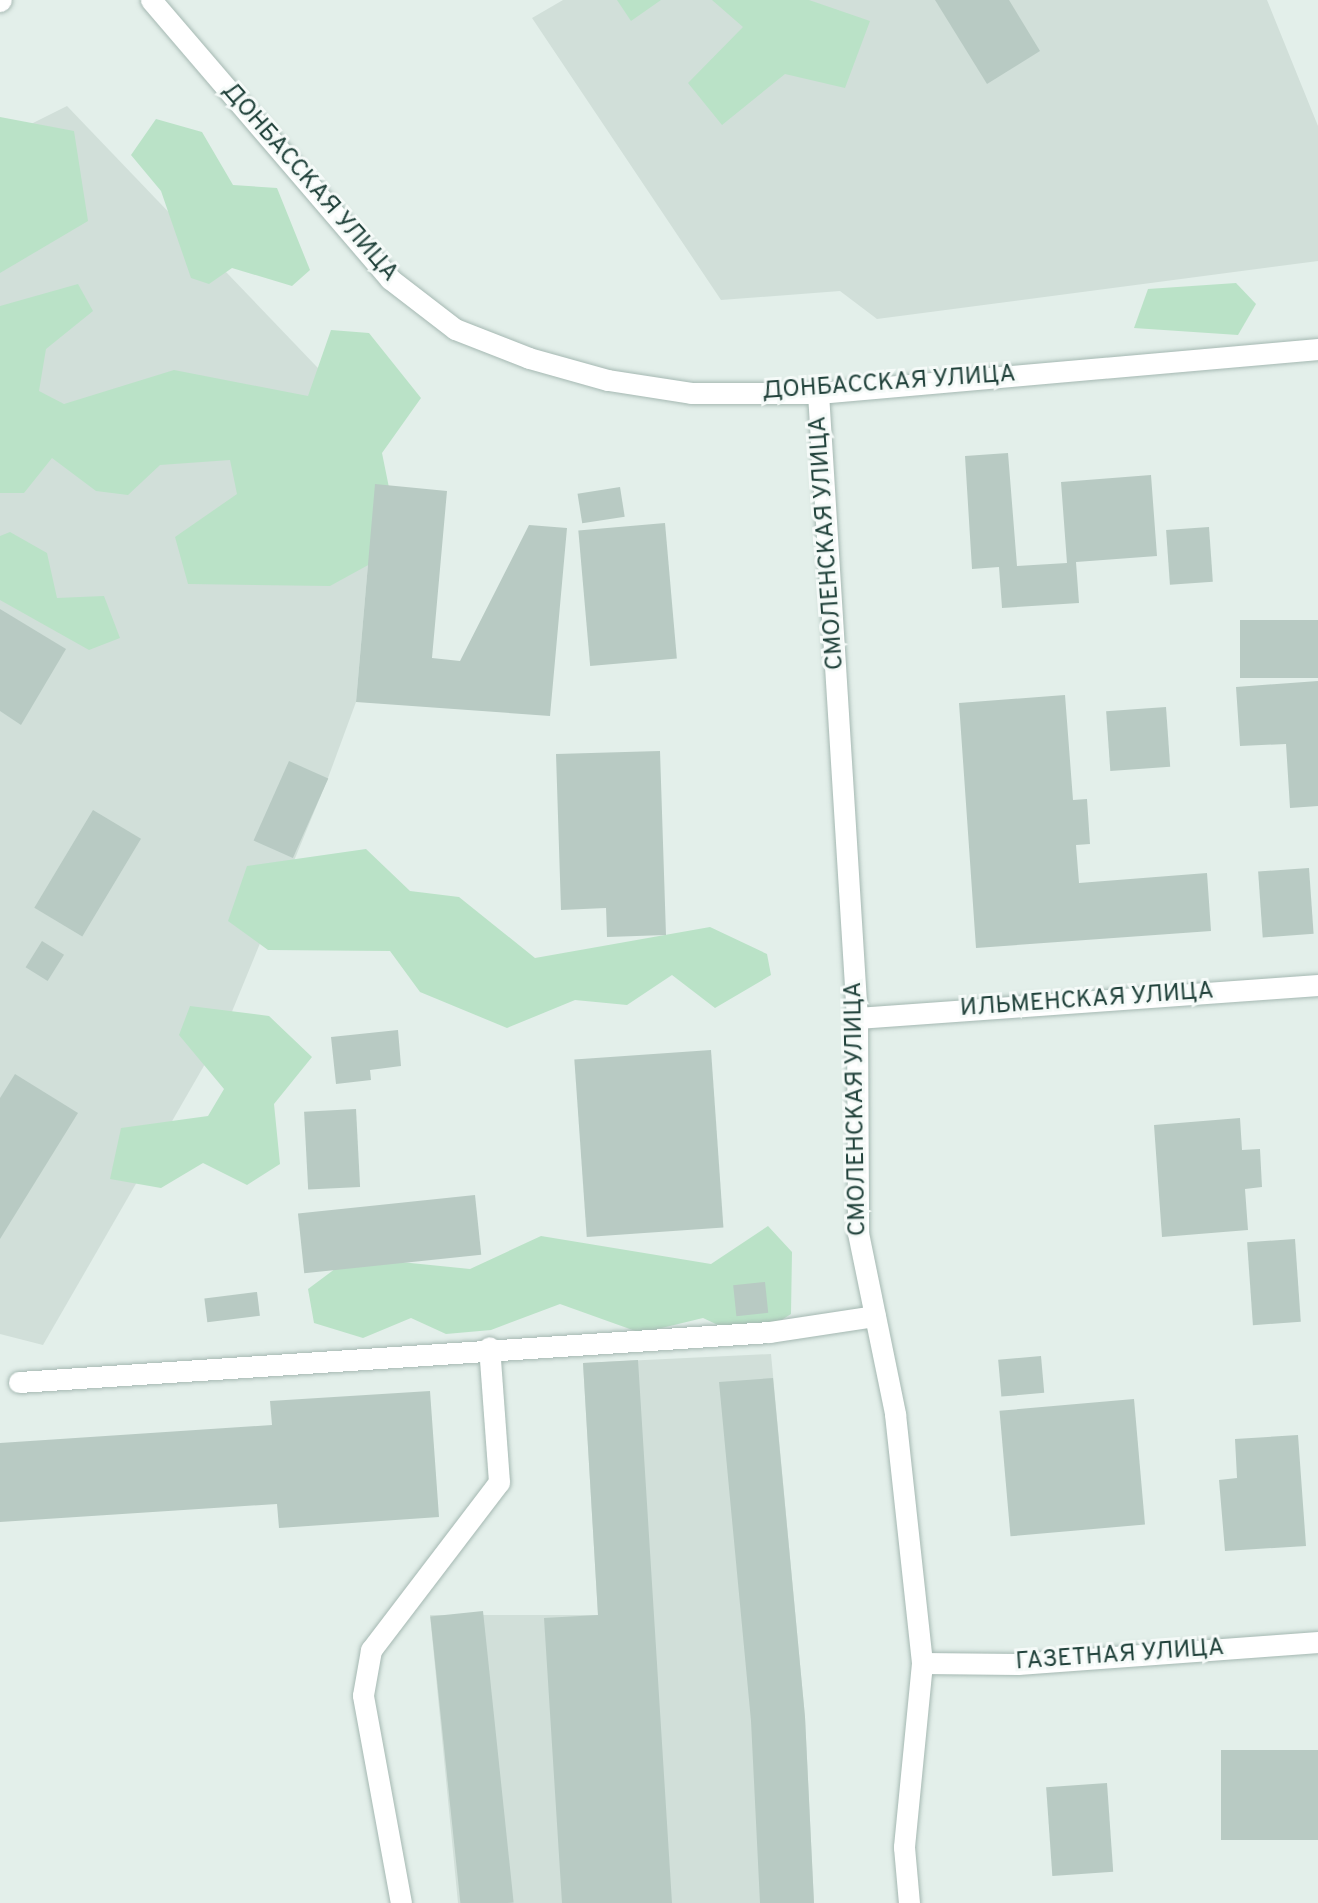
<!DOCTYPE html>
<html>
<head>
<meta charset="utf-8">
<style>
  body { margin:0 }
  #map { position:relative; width:1318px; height:1903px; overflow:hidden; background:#e3efea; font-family:Overpass,sans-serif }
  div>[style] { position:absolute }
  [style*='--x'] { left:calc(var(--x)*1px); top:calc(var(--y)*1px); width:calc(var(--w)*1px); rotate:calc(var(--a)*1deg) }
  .built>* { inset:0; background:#d1dfd9 }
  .green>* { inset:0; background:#bae2c7 }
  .building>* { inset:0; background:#b8cac3; transform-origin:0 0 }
  .roads { filter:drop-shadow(0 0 2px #a5b8b2) drop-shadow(0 0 2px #a5b8b2) }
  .minor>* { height:21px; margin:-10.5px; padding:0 10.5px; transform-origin:10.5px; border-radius:10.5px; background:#fff }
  span { translate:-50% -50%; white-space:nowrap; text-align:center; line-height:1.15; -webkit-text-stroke:6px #f5faf8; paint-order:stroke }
  .street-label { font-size:24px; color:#21423b }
</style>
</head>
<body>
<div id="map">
  <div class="built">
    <i style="clip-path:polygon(563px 0,1267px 0,1318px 126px,1318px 261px,877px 319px,840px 291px,721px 300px,532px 18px)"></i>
    <i style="clip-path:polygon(67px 106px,362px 414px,375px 484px,356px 702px,328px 778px,224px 1031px,43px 1345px,0 1334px,0 154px,13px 133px)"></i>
    <i style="clip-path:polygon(771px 1354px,805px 1717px,814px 1903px,458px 1903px,430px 1615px,598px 1615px,583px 1363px)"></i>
  </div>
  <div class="green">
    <i style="clip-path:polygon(617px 0,661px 0,631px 21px)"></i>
    <i style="clip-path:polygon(712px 0,809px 0,870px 21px,845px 88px,785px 74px,722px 125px,688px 83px,743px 27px)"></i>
    <i style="clip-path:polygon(0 117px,74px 131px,88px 221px,0 273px)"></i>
    <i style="clip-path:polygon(156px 119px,202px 132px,233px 185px,277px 188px,310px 270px,292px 286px,232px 268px,209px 284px,191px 278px,161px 191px,131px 155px)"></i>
    <i style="clip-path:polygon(1236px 283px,1256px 304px,1238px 335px,1134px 328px,1148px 289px)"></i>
    <i style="clip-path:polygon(78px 284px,93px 311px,46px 349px,39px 391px,64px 404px,174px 370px,308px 396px,331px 330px,369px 333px,421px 398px,382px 453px,401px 547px,330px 586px,188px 584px,175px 537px,237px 494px,230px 460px,160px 465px,128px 495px,96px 491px,52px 458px,24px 493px,0 493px,0 306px)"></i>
    <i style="clip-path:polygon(10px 532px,47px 553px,57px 598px,104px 596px,120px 638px,89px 650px,0 600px,0 536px)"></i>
    <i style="clip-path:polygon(366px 849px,410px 891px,459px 897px,535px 958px,710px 927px,767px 954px,771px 975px,715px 1008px,672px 975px,627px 1005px,575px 1000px,507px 1028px,420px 992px,390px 951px,268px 950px,228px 921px,247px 866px)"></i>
    <i style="clip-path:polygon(190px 1006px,269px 1016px,312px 1057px,274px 1104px,280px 1164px,247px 1185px,203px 1163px,161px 1188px,110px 1179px,121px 1128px,208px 1116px,224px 1089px,179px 1035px)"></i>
    <i style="clip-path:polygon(768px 1226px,792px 1252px,791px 1314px,750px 1340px,703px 1318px,641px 1333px,560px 1304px,491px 1330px,446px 1334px,411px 1318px,363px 1338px,314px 1323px,308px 1289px,351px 1257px,470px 1269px,541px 1236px,711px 1264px)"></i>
  </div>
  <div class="building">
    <i style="clip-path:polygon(935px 0,1009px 0,1040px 51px,987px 84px)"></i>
    <i style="clip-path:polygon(1008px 453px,1017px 566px,1067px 563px,1061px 482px,1151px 475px,1157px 556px,1076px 562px,1079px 603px,1002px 608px,999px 567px,972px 569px,965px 456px)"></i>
    <i style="clip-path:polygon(375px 484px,447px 491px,432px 658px,460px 661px,529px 525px,567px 528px,550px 716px,356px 702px)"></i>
    <i style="left:620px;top:487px;width:30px;height:43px;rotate:81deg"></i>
    <i style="left:665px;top:523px;width:136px;height:87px;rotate:85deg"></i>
    <i style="left:1209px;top:527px;width:55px;height:43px;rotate:86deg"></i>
    <i style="clip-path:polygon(0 609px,66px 649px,21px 725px,0 711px)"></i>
    <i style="left:1318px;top:620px;width:58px;height:78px;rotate:90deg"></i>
    <i style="clip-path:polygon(1318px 681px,1318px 806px,1290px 808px,1286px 744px,1240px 746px,1236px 687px)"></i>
    <i style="clip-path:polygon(1065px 695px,1073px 800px,1087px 799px,1090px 844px,1076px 845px,1079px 883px,1207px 873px,1211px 931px,976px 948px,959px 703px)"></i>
    <i style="left:1166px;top:707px;width:60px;height:60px;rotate:86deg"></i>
    <i style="clip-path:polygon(660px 751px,666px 935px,607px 937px,606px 908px,561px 910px,556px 754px)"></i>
    <i style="left:289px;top:761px;width:43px;height:87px;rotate:24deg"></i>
    <i style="left:93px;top:810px;width:56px;height:114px;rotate:31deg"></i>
    <i style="left:1309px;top:868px;width:66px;height:51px;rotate:86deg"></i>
    <i style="left:42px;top:941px;width:26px;height:31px;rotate:32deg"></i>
    <i style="clip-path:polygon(398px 1030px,401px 1066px,370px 1070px,371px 1080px,336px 1084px,331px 1037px)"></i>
    <i style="left:711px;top:1050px;width:178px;height:137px;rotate:86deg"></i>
    <i style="clip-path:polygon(15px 1074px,78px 1113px,0 1239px,0 1098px)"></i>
    <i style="left:356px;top:1109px;width:78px;height:52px;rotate:87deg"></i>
    <i style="clip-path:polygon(1240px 1118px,1242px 1150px,1260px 1149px,1262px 1187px,1245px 1189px,1248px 1230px,1162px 1237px,1154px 1125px)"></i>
    <i style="left:475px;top:1195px;width:60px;height:178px;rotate:84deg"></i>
    <i style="left:1295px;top:1239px;width:83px;height:48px;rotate:86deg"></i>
    <i style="left:765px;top:1282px;width:31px;height:32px;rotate:84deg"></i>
    <i style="left:257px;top:1292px;width:24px;height:53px;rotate:83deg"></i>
    <i style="left:1041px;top:1356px;width:37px;height:43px;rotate:85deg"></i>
    <i style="clip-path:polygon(638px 1360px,672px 1903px,562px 1903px,544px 1618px,598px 1615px,583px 1363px)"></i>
    <i style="clip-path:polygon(773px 1378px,805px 1717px,814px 1903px,760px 1903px,751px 1721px,719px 1382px)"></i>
    <i style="clip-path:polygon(430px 1391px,439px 1517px,279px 1528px,277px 1504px,0 1522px,0 1443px,272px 1425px,270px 1401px)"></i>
    <i style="left:1134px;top:1399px;width:126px;height:135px;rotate:85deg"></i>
    <i style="clip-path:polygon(1298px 1435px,1306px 1546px,1225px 1551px,1219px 1480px,1237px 1478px,1235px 1439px)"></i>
    <i style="left:483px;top:1611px;width:293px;height:53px;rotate:84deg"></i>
    <i style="left:1318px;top:1750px;width:90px;height:97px;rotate:90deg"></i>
    <i style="left:1107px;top:1783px;width:89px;height:61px;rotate:86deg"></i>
  </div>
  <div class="roads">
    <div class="minor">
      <i style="--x:151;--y:0;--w:367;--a:49.4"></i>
      <i style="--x:390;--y:279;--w:82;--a:37.6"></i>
      <i style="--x:455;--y:329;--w:79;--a:21.4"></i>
      <i style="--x:529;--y:358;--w:82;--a:15.6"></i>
      <i style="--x:608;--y:380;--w:84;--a:8.9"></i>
      <i style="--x:691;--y:393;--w:127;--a:0"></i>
      <i style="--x:818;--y:393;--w:502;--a:-5.03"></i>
      <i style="--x:0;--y:1;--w:1;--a:-45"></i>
      <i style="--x:818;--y:393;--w:626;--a:86.43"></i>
      <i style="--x:857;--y:1018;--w:215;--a:89.7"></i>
      <i style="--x:858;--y:1233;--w:185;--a:78.4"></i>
      <i style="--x:895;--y:1414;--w:250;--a:83.8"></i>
      <i style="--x:922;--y:1663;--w:185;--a:95.6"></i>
      <i style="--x:904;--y:1847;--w:56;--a:84.9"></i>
      <i style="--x:857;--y:1018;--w:462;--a:-4.1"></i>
      <i style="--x:19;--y:1382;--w:752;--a:-3.81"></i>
      <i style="--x:769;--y:1332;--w:107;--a:-8.6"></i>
      <i style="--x:922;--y:1663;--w:96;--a:0.6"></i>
      <i style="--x:1018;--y:1664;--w:301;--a:-4.2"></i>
      <i style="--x:401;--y:1903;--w:211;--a:-100.4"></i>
      <i style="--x:363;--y:1695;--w:46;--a:-79.9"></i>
      <i style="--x:371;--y:1650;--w:211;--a:-52.7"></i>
      <i style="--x:499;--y:1482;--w:135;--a:-94.2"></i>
    </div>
  </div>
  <div class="street-label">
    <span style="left:309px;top:183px;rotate:49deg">ДОНБАССКАЯ УЛИЦА</span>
    <span style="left:889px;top:384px;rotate:-4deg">ДОНБАССКАЯ УЛИЦА</span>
    <span style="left:828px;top:543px;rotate:-94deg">СМОЛЕНСКАЯ УЛИЦА</span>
    <span style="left:1087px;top:1001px;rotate:-4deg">ИЛЬМЕНСКАЯ УЛИЦА</span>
    <span style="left:857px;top:1109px;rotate:-91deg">СМОЛЕНСКАЯ УЛИЦА</span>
    <span style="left:1120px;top:1656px;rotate:-4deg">ГАЗЕТНАЯ УЛИЦА</span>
  </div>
</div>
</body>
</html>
